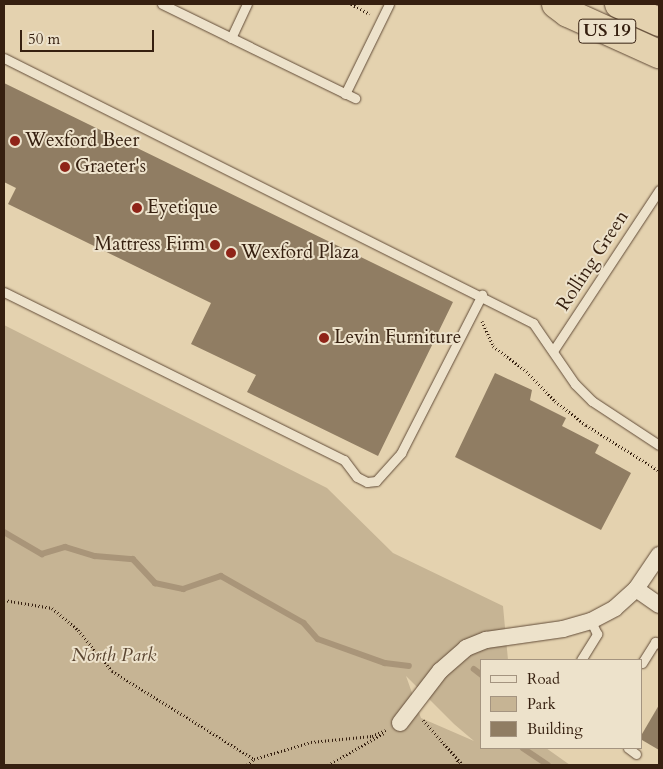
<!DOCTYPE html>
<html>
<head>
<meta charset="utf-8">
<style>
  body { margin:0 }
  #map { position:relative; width:663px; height:769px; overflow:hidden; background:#e4d2af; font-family:Cardo,serif }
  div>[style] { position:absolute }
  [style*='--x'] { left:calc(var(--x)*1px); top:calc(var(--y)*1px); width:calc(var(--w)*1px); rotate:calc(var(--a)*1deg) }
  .green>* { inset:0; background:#c6b494 }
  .stream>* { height:5.5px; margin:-2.75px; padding:0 2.75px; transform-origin:2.75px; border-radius:2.75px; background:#a99579 }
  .building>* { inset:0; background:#907d63 }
  .path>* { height:3px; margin-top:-1.5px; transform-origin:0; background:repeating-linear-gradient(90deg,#362010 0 1px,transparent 0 3.5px) }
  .roads { filter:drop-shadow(0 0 1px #624c38) drop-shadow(0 0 1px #624c38) }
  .lane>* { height:9px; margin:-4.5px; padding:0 4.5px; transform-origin:4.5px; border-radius:4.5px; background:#ede2cb }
  .street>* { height:16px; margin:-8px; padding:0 8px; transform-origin:8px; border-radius:8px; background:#ede2cb }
  .highway>* { height:28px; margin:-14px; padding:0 14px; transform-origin:14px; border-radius:14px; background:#e4d2af }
  .dots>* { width:14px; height:14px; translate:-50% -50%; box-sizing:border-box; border:2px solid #ede2cb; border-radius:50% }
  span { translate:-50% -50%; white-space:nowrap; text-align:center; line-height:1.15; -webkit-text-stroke:4px #ede2cb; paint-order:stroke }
  .shield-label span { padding:1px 4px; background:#ede2cb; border:1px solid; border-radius:4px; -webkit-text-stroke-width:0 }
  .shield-label { font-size:18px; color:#362010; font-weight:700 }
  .poi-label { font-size:19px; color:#362010 }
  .left { translate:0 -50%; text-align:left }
  .right { translate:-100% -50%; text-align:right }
  .street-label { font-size:19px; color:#362010 }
  .park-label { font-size:19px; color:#5a4531; font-style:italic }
  .frame { position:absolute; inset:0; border:5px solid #362010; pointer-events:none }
  .legend { position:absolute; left:480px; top:659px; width:162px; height:90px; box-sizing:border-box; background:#ede2cb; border:1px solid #a49480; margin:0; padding:6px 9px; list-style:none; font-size:15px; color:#362010 }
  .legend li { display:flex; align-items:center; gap:10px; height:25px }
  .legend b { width:25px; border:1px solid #a49480 }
  .scale { position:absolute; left:20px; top:30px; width:134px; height:22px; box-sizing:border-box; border:2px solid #362010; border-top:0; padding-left:6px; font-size:15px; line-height:18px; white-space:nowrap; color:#362010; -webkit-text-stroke:4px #ede2cb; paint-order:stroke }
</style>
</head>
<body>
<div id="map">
  <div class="green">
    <i style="clip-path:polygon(evenodd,4px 325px,327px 488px,393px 553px,503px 606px,508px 660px,482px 660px,482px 748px,546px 748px,570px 765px,4px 765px,4px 325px,406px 676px,454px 724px,474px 741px,421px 718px,406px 676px)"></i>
  </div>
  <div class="stream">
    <i style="--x:4;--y:532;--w:44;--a:30.1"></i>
    <i style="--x:42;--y:554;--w:24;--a:-17"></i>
    <i style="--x:65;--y:547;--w:31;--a:17"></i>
    <i style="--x:95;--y:556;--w:38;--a:5"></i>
    <i style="--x:133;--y:559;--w:33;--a:47"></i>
    <i style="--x:155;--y:583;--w:29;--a:12"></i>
    <i style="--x:183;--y:589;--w:40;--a:-18.9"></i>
    <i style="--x:221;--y:576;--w:95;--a:29.5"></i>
    <i style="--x:304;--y:623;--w:21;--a:49"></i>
    <i style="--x:318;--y:639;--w:71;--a:19.7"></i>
    <i style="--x:385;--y:663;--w:24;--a:7"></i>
    <i style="--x:474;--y:669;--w:10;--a:37"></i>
    <i style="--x:523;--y:748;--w:30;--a:34"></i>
  </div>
  <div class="building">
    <i style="clip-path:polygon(4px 83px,453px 302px,378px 456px,247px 392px,256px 375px,191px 344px,211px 303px,8px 204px,16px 188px,4px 182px)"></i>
    <i style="clip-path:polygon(495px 373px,532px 390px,530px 400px,566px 418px,562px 426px,599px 445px,595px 453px,631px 473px,601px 530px,455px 457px)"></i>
    <i style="clip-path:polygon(659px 705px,659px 750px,642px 740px,642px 734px)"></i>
  </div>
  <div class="path">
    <i style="--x:351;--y:4;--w:21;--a:28"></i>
    <i style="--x:482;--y:321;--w:27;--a:66"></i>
    <i style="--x:493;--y:346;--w:39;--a:37"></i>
    <i style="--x:524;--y:369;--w:45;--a:45.9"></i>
    <i style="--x:555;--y:401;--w:39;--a:38"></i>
    <i style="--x:586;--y:425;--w:86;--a:32.2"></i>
    <i style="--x:4;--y:600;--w:49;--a:9.5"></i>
    <i style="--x:52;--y:608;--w:34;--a:40"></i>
    <i style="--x:78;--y:630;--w:53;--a:50.3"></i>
    <i style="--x:112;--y:671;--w:167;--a:31.8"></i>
    <i style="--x:423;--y:720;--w:60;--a:48.4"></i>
    <i style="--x:247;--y:765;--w:9;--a:-41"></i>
    <i style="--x:254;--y:759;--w:59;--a:-16.6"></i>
    <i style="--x:311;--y:742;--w:61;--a:-5.6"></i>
    <i style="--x:372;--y:736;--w:15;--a:-23"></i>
    <i style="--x:328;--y:765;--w:64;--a:-29.7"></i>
    <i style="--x:456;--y:765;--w:5;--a:-68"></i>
  </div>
  <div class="roads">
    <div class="lane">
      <i style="--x:162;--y:4;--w:215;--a:26"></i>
      <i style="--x:231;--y:38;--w:38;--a:-65"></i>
      <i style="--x:4;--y:58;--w:592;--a:26.61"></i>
      <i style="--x:533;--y:323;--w:74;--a:55.5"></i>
      <i style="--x:575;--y:384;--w:24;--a:45"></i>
      <i style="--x:592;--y:401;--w:80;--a:33.3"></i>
      <i style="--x:345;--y:94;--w:100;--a:-63.9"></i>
      <i style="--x:4;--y:292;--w:379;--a:26.3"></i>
      <i style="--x:344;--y:460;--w:21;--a:53"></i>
      <i style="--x:357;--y:477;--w:11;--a:27"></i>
      <i style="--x:367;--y:482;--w:9;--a:-6"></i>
      <i style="--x:376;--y:481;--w:38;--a:-48"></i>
      <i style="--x:401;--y:453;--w:178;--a:-62.9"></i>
      <i style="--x:553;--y:351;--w:193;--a:-56.6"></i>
      <i style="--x:581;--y:660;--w:31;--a:-58"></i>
      <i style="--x:597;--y:634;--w:14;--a:-115"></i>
      <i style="--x:642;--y:663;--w:25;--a:-58"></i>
      <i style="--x:655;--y:642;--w:4;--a:27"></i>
      <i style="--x:628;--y:748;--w:10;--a:37"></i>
    </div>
    <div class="street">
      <i style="--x:636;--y:589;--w:28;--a:35"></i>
      <i style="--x:400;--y:723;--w:66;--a:-52.4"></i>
      <i style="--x:440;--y:671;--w:35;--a:-41"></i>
      <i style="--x:466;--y:648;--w:22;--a:-22"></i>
      <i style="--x:486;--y:640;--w:78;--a:-8.1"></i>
      <i style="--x:563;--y:629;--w:29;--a:-16"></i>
      <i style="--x:591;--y:621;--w:27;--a:-28"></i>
      <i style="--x:615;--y:608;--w:28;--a:-42"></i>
      <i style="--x:636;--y:589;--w:41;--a:-55.9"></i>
    </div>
    <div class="highway">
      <i style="--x:556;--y:4;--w:15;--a:37"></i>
      <i style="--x:568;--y:13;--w:100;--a:24.3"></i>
      <i style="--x:619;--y:4;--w:44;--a:24.2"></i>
    </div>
  </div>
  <div class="dots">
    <i style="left:15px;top:141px;background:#8f2418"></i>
    <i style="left:65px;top:167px;background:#8f2418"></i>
    <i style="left:137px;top:208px;background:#8f2418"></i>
    <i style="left:215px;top:245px;background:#8f2418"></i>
    <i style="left:231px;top:253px;background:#8f2418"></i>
    <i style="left:324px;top:338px;background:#8f2418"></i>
  </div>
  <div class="shield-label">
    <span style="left:607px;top:31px">US 19</span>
  </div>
  <div class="poi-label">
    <span class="left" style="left:25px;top:141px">Wexford Beer</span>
    <span class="left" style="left:75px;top:167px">Graeter's</span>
    <span class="left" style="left:147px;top:208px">Eyetique</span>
    <span class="right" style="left:205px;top:245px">Mattress Firm</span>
    <span class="left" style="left:241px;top:253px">Wexford Plaza</span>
    <span class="left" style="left:334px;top:338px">Levin Furniture</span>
  </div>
  <div class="street-label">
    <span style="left:593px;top:261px;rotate:-57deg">Rolling Green</span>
  </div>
  <div class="park-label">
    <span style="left:114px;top:656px">North Park</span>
  </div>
  <div class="frame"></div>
  <ul class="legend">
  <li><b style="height:6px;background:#ede2cb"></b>Road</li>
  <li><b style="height:14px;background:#c6b494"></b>Park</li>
  <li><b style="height:14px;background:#907d63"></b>Building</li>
  </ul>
  <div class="scale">50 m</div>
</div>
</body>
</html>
